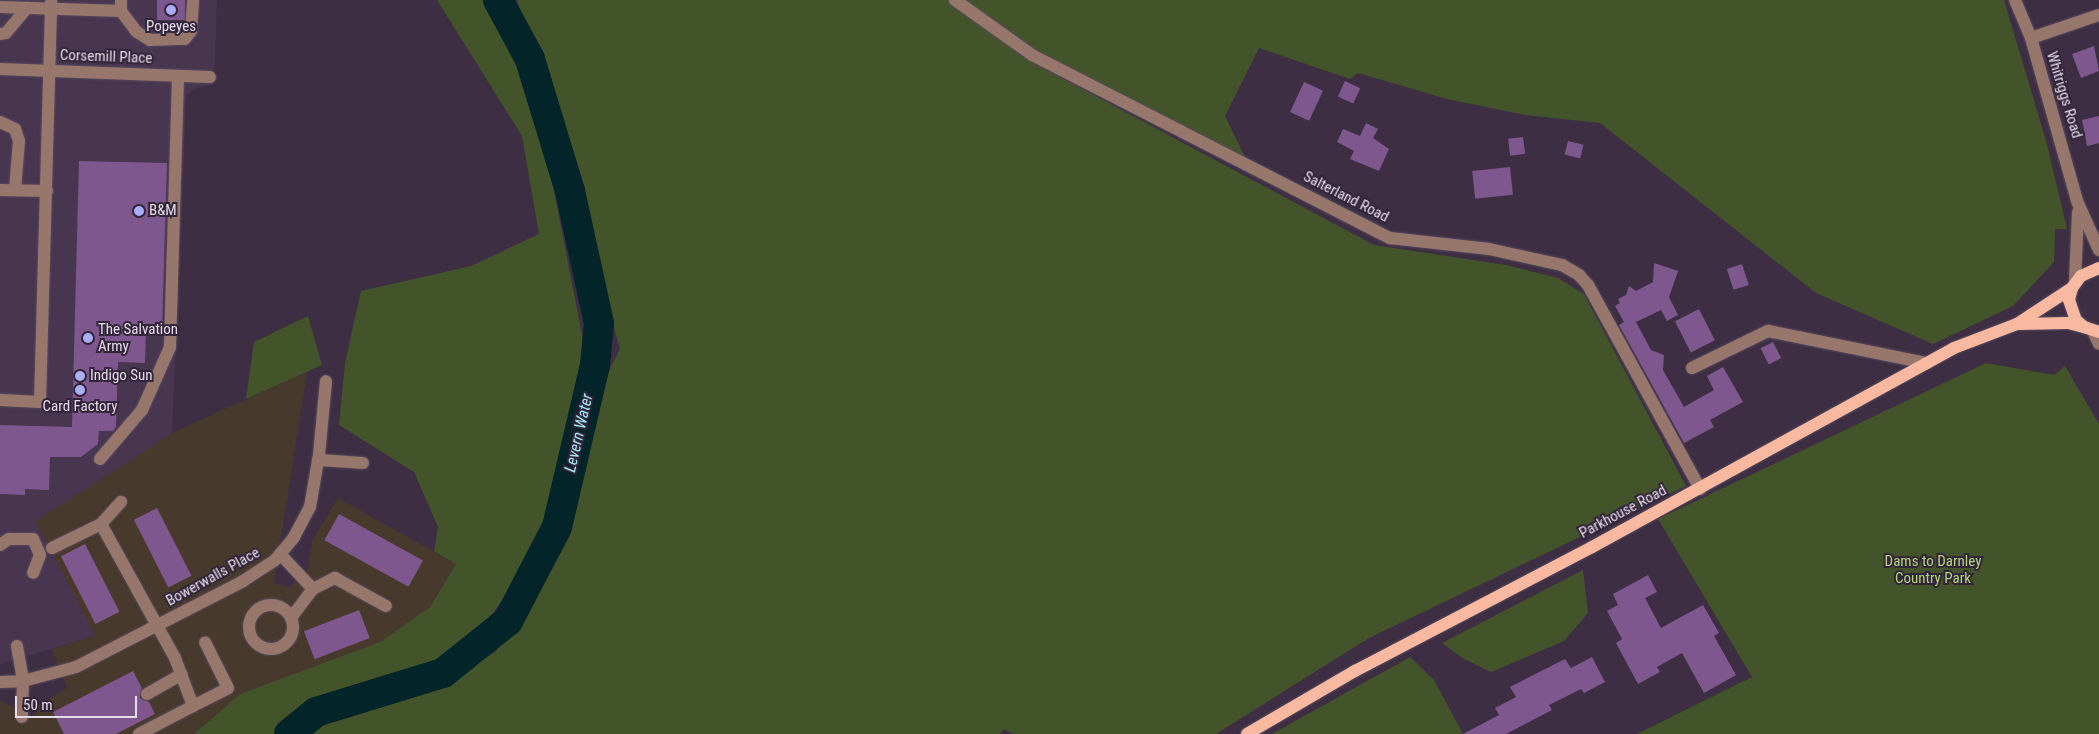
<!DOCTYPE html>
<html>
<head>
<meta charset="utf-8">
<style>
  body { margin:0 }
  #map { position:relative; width:2099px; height:734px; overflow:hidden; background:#3d2e43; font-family:"Roboto Condensed",sans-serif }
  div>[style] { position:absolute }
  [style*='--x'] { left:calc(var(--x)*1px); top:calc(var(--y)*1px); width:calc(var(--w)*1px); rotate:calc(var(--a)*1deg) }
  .built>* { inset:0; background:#483550 }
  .industrial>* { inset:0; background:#47392b }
  .green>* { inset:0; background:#44542a }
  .river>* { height:30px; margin:-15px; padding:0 15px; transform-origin:15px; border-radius:15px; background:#032428 }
  .building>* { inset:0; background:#7f578f; transform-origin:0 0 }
  .roads { filter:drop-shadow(0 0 1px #584a5e) drop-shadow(0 0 1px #584a5e) }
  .minor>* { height:12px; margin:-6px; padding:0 6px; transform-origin:6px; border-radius:6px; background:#97776c }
  .minor>.ring { margin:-6px; padding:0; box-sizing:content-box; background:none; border:12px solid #97776c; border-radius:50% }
  .major>* { height:12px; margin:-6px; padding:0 6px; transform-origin:6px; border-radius:6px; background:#f9b9a1 }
  .dots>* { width:14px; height:14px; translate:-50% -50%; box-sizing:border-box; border:2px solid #322439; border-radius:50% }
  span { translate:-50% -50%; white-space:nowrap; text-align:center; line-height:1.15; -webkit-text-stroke:4px #322439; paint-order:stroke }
  .poi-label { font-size:15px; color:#e6dcea }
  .left { translate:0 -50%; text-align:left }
  .street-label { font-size:15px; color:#e6dcea }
  .park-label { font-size:15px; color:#b2d67a }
  .water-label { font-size:16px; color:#a1edf7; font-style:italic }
  .scale { position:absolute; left:15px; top:696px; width:122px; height:22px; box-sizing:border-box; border:2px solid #e6dcea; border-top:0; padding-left:6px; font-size:15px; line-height:18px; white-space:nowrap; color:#e6dcea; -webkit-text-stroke:4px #322439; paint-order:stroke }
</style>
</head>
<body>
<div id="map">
  <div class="built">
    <i style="clip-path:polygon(0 0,217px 0,214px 84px,194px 89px,186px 96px,172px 433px,95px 636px,0 664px)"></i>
  </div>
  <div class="industrial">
    <i style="clip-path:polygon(307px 372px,274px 583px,290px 587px,308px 569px,312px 541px,338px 498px,456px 564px,430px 607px,380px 642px,240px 694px,194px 734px,0 734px,0 700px,33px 718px,39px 705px,67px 688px,52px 649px,95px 636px,36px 521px,176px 431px)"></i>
  </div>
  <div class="green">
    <i style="clip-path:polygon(437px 0,487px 0,515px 52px,546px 150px,584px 345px,547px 528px,525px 570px,480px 630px,438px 663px,325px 697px,279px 734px,194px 734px,240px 694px,380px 642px,430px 607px,456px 564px,434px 551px,438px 527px,414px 472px,339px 425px,345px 363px,361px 291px,471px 266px,539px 234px,522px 136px)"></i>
    <i style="clip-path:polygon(517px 0,954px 0,1021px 56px,1374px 245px,1506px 265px,1558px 278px,1584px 294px,1686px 486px,1369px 638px,1216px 734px,1013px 734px,1004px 729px,1000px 734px,302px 734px,341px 711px,442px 684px,495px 652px,528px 610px,569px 538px,598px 392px,620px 349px,580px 211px,567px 149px)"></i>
    <i style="clip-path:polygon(962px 0,2004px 0,2047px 144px,2067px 229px,2055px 229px,2054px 262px,2013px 306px,1933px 344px,1816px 293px,1600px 123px,1525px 115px,1447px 99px,1358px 73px,1350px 79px,1259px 48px,1225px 116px,1246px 159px,1013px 38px)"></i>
    <i style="clip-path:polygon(308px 316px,322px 365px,246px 399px,254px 342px)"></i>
    <i style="clip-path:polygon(1986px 363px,2054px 375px,2065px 366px,2099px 424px,2099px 734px,1637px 734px,1752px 677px,1658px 519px)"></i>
    <i style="clip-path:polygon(1583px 570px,1588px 613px,1564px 641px,1491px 672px,1464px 659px,1442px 643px)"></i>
    <i style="clip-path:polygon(1410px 657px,1434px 680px,1463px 734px,1272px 734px)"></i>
  </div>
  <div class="river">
    <i style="--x:289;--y:734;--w:35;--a:-39"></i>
    <i style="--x:316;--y:712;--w:133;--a:-17.1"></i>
    <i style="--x:443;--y:673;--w:83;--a:-38.7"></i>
    <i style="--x:508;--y:621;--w:106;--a:-62.5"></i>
    <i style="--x:557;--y:527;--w:166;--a:-76.8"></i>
    <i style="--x:595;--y:365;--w:42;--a:-84.6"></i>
    <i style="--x:599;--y:323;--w:135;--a:-102.4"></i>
    <i style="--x:570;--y:191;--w:138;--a:-106.9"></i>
    <i style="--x:530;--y:59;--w:67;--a:-118.5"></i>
  </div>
  <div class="building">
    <i style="left:157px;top:0;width:28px;height:20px"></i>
    <i style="clip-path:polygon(2094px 46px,2099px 71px,2081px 78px,2072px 54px)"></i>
    <i style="left:1345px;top:81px;width:17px;height:17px;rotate:25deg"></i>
    <i style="left:1304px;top:82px;width:21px;height:33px;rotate:25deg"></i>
    <i style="clip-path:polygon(2099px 116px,2099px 143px,2087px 146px,2082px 120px)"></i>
    <i style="clip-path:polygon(1366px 123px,1378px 129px,1373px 138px,1389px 149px,1379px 171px,1350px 159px,1354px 151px,1337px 142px,1343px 129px,1360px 136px)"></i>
    <i style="left:1523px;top:137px;width:17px;height:15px;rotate:83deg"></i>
    <i style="left:1568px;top:141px;width:16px;height:14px;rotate:14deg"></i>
    <i style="clip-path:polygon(79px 161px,167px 163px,162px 330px,146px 330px,145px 363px,118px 362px,116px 427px,113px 431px,99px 431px,98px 444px,81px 457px,50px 457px,49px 490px,25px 489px,25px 495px,0 494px,0 425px,72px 427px)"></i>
    <i style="left:1510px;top:167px;width:28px;height:38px;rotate:84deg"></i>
    <i style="clip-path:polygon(1654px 263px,1678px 271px,1669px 297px,1678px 315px,1667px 321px,1661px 310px,1636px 322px,1651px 350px,1664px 355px,1663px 370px,1684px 407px,1714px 390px,1707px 376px,1723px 367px,1743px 402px,1710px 420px,1714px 427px,1684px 443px,1619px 325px,1624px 322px,1615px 306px,1620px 303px,1618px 299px,1626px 295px,1629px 286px,1636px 291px,1653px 282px)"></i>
    <i style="left:1742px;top:264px;width:22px;height:16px;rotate:72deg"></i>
    <i style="left:1699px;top:309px;width:35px;height:27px;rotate:63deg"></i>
    <i style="left:1773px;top:342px;width:18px;height:14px;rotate:63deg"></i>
    <i style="left:157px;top:508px;width:76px;height:26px;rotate:63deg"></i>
    <i style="left:339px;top:514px;width:96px;height:30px;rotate:29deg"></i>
    <i style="left:85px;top:544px;width:76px;height:27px;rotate:63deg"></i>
    <i style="clip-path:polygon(1648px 575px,1657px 592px,1645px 598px,1661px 628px,1703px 605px,1719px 633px,1714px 636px,1736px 675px,1704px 693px,1682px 653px,1657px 667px,1660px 672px,1638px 684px,1616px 643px,1622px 639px,1607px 611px,1618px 605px,1613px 594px)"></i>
    <i style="left:359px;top:610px;width:30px;height:59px;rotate:69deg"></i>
    <i style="clip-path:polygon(1592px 657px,1605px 682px,1584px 693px,1581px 689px,1549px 705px,1552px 710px,1506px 734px,1463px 734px,1499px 715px,1495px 708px,1516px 697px,1510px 687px,1565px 659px,1571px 668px)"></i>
    <i style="clip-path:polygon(133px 671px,142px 688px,140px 698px,149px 702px,155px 714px,116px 734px,64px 734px,53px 712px)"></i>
  </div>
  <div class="roads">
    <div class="minor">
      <i style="--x:955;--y:0;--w:95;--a:35.5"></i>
      <i style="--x:1032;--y:55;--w:402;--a:27.1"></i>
      <i style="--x:1390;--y:238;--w:100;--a:6.3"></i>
      <i style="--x:1489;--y:249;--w:75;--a:12.4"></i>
      <i style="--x:1562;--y:265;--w:20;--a:30"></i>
      <i style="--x:1579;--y:275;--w:13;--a:48"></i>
      <i style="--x:1588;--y:285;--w:233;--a:61.2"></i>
      <i style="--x:2015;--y:0;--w:41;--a:67.2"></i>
      <i style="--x:2031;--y:38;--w:169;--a:74.2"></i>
      <i style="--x:2077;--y:201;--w:54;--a:65.8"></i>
      <i style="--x:0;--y:7;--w:121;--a:1.9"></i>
      <i style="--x:121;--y:11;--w:11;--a:-90"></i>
      <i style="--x:121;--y:11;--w:26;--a:53"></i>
      <i style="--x:137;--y:32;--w:15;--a:32"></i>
      <i style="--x:150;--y:40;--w:35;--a:-2"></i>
      <i style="--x:185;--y:39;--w:10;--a:-53"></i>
      <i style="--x:191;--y:31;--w:31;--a:-86"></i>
      <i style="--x:0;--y:34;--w:6;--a:-9"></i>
      <i style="--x:6;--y:33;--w:33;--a:-50"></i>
      <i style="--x:2031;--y:38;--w:72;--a:-18.7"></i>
      <i style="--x:0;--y:69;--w:210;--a:2.2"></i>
      <i style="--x:0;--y:122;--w:17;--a:25"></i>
      <i style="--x:15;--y:129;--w:13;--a:72"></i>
      <i style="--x:19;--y:141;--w:49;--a:94.7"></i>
      <i style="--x:0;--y:190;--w:47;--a:1.2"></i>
      <i style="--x:2075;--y:282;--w:70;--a:-87.5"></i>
      <i style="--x:2093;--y:331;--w:14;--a:65"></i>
      <i style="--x:1692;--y:368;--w:85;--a:-26"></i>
      <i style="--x:1768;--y:331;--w:162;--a:11.4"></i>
      <i style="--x:0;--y:400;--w:40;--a:2.9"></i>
      <i style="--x:40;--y:402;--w:402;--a:-88.4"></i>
      <i style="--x:100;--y:459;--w:65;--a:-49.4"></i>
      <i style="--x:142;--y:410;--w:69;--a:-66"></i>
      <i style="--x:170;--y:347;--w:271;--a:-88.3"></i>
      <i style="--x:318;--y:460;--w:45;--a:3.8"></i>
      <i style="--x:101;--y:524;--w:30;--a:-48"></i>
      <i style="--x:0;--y:545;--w:11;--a:-34"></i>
      <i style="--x:9;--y:539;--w:24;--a:0"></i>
      <i style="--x:33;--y:539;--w:17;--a:66"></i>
      <i style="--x:40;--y:555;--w:19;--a:111"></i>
      <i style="--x:52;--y:548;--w:55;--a:-26.1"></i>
      <i style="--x:101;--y:524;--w:153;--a:61.1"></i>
      <i style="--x:175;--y:658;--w:51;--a:69.4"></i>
      <i style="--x:193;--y:706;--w:61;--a:152.6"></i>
      <i style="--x:280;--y:554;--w:48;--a:46.7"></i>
      <i style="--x:313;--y:589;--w:25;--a:-27"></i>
      <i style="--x:335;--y:578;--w:58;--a:28.8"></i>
      <i class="ring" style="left:249px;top:605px;width:32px;height:32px"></i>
      <i style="--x:291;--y:618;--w:36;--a:-53"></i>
      <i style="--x:17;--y:646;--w:36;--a:80"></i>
      <i style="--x:23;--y:681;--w:36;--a:92"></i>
      <i style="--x:0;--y:682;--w:23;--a:-2"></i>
      <i style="--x:23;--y:681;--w:55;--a:-14.8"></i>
      <i style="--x:76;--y:667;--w:188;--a:-27.2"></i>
      <i style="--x:243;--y:581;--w:38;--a:-33"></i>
      <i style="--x:275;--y:560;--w:30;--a:-50"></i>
      <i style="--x:294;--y:537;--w:34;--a:-62"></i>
      <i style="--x:310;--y:507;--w:53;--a:-80.2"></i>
      <i style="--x:319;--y:455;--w:74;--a:-84.6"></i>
      <i style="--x:147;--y:694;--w:40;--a:-29.7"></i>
      <i style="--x:193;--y:706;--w:39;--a:-27"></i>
      <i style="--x:228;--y:688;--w:51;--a:-116.6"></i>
    </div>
    <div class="major">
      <i style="--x:2099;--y:268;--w:20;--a:156"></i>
      <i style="--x:2081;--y:276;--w:15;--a:127"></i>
      <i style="--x:2072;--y:288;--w:12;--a:104"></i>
      <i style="--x:2069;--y:300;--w:21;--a:71"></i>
      <i style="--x:2076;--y:320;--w:11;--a:41"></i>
      <i style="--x:2084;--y:327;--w:16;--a:18"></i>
      <i style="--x:2019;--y:324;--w:49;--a:-1.2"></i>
      <i style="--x:2068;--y:323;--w:16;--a:14"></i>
      <i style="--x:1247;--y:734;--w:125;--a:-30.3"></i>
      <i style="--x:1355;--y:671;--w:267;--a:-27.6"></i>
      <i style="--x:1592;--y:547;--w:413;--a:-28.8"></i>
      <i style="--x:1954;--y:348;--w:67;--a:-20.9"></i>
      <i style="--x:2017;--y:324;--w:66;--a:-33.2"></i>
    </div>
  </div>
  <div class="dots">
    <i style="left:171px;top:10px;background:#abaffb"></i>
    <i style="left:139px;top:211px;background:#abaffb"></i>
    <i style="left:88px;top:338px;background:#abaffb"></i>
    <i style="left:80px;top:376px;background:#abaffb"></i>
    <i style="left:80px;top:390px;background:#abaffb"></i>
  </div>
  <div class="poi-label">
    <span style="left:171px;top:27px">Popeyes</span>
    <span class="left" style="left:149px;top:211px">B&amp;M</span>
    <span class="left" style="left:98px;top:338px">The Salvation<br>Army</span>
    <span class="left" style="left:90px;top:376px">Indigo Sun</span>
    <span style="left:80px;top:407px">Card Factory</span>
  </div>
  <div class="street-label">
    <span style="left:106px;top:57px;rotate:2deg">Corsemill Place</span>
    <span style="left:2064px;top:95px;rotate:73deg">Whitriggs Road</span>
    <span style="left:1346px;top:197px;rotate:27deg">Salterland Road</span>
    <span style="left:1623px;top:512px;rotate:-28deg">Parkhouse Road</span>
    <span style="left:213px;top:577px;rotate:-29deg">Bowerwalls Place</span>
  </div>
  <div class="park-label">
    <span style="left:1933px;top:570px">Dams to Darnley<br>Country Park</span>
  </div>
  <div class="water-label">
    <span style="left:579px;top:433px;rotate:-77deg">Levern Water</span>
  </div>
  <div class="scale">50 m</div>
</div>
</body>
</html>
